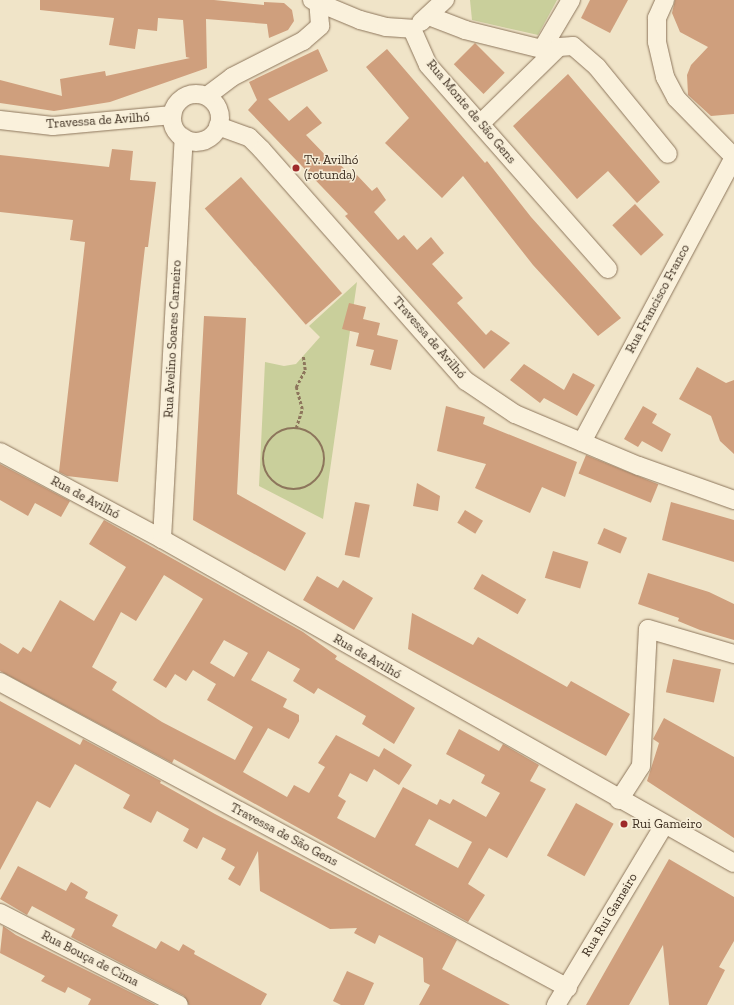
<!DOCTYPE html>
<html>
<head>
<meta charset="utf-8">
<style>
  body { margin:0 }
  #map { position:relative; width:734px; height:1005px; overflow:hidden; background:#f0e4c8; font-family:"Zilla Slab",serif }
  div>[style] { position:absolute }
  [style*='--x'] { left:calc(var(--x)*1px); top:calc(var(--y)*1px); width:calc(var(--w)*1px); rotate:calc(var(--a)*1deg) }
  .green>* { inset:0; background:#c9cf9b }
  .building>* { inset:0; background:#cf9f7d; transform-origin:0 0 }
  .path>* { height:2.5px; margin-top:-1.25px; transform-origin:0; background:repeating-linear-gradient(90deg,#8d765c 0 3px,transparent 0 5px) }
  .path>.ring { margin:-1.25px; padding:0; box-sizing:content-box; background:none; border:2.5px solid #8d765c; border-radius:50% }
  .roads { filter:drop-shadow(0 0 1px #8d765c) drop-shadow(0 0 1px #8d765c) }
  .minor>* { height:18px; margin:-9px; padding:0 9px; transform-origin:9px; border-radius:9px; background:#faf1dc }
  .minor>.ring { margin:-9px; padding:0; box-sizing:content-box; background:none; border:18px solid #faf1dc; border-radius:50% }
  .dots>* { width:11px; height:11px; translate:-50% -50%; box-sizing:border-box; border:2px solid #f7eed8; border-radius:50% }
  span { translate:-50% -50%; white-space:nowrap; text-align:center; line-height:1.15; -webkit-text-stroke:3px #f7eed8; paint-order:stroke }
  .street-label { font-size:13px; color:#3d2e20 }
  .poi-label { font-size:13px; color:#3d2e20 }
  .left { translate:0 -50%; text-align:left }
</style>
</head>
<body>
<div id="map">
  <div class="green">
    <i style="clip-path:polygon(470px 0,557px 0,538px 35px,472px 20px)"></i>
    <i style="clip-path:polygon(357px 282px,323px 519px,259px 486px,265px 362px,284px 366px,296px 364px,320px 337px,309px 326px)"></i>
  </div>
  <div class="building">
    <i style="clip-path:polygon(40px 0,214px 0,264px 5px,264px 2px,284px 3px,292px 10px,294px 21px,288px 30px,269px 38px,267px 24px,206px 19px,207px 68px,110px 102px,54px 111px,0 103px,0 80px,62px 96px,60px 79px,105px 71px,106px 76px,190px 58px,186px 57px,183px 20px,158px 18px,157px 31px,138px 29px,135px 49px,109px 45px,114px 18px,40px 10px)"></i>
    <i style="clip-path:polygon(590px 0,628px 0,610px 33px,581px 18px)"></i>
    <i style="clip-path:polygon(675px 0,734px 0,734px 114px,711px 116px,688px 95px,687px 75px,691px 65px,708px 47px,680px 32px,672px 13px)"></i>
    <i style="left:475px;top:43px;width:42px;height:30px;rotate:45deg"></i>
    <i style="clip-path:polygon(318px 49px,328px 71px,268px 99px,289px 121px,307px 106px,322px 123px,306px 135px,332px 162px,335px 159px,351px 176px,355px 173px,372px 191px,377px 187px,386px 200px,374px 212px,398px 240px,404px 235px,417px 250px,431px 237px,444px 253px,432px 264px,463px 298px,457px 303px,486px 335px,491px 330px,510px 343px,484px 369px,345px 216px,348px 214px,248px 110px,257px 100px,249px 82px)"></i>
    <i style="clip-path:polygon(387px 49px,485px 163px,487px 161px,531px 217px,621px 318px,598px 336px,533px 265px,463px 176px,442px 198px,385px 143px,409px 118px,366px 67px)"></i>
    <i style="clip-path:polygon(568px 74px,660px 182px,637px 203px,608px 171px,577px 199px,513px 126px)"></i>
    <i style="clip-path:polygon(112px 149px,133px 151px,130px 180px,156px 182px,148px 247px,145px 247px,118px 482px,67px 476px,59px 472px,85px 242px,70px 240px,73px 220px,0 212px,0 155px,109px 167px)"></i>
    <i style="left:241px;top:177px;width:154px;height:48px;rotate:49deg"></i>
    <i style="left:635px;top:204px;width:42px;height:31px;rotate:47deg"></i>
    <i style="clip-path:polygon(349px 303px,366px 307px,363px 319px,380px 323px,377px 335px,398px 340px,391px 370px,370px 365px,374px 350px,356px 346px,359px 333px,342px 329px)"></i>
    <i style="clip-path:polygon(204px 316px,246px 318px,237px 494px,306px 533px,285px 571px,193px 520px)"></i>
    <i style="clip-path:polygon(524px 364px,564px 390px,573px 373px,595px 385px,577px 416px,544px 398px,540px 403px,510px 380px)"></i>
    <i style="clip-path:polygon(697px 367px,726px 383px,734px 380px,734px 454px,720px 441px,711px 416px,679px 399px)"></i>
    <i style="clip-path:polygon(446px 406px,485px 417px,483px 424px,577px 462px,565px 497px,542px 487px,530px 513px,475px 488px,486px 464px,437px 451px)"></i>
    <i style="clip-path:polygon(643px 406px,657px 414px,652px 423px,671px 434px,662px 452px,642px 441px,638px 447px,624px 439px)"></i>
    <i style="left:586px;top:455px;width:78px;height:20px;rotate:22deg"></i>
    <i style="clip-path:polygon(0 464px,70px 501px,61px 517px,35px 503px,28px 516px,0 500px)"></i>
    <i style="clip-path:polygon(417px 483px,440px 496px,438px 511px,413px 506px)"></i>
    <i style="left:355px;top:502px;width:15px;height:54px;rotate:11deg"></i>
    <i style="clip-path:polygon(671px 502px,734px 520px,734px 562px,662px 540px)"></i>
    <i style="left:465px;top:510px;width:21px;height:15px;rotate:31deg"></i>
    <i style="clip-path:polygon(evenodd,104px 520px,303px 632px,337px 656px,335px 659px,415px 708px,394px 744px,362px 724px,366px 716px,318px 688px,314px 694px,293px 681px,300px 669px,268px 651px,251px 680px,287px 699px,283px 707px,299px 715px,299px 721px,289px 739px,268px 728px,243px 772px,287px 797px,294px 785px,309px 793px,325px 767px,318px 763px,336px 735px,379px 757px,384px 748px,412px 765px,399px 785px,374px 769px,367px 782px,350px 773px,338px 796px,346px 801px,337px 818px,375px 838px,403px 787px,437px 805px,440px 799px,450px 804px,453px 799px,486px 817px,500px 793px,481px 783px,485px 775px,446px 754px,459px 729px,499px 751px,503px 744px,539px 765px,530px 781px,546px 789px,507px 858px,489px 848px,468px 884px,485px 895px,468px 922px,174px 759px,172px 763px,0 671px,0 643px,18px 654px,23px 647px,31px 652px,60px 600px,94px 621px,126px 567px,89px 544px,104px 520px,164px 575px,203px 599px,153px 680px,166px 688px,175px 674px,186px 681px,193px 670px,216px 684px,207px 700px,253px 727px,235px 760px,162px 722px,112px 690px,117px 682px,92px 667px,121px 612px,136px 621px,164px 575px,104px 520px,224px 640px,248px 653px,234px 677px,210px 663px,224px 640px,104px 520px,429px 819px,472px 842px,458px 868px,415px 845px,429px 819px)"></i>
    <i style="left:604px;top:528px;width:25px;height:17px;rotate:23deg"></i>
    <i style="left:553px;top:551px;width:37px;height:28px;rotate:17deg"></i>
    <i style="clip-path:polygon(648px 573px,709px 592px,734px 604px,734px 640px,700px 630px,678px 621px,679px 618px,638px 604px)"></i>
    <i style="left:482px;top:574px;width:51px;height:17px;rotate:30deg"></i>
    <i style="clip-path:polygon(317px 576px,338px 588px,343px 580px,373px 598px,354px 630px,303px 600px)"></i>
    <i style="clip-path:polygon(412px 613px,473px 645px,478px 637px,567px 687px,571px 681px,630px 714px,606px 756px,408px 649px)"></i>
    <i style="left:673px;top:659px;width:49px;height:34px;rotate:12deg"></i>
    <i style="clip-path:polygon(0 701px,80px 745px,83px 739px,161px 781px,160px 783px,215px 814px,457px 940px,442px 969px,510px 1005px,419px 1005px,430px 985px,424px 982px,423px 958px,379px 935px,375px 944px,354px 933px,357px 928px,330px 929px,260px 891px,258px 851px,240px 886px,228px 879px,235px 867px,221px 859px,226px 849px,203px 837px,197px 849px,183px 841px,189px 829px,157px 811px,151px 823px,123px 808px,130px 795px,75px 764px,50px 808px,37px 801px,0 870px)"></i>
    <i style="clip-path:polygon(664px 718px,734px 757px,734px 838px,647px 781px,659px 743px,653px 739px)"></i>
    <i style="left:576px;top:803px;width:43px;height:60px;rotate:29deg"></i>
    <i style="clip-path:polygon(669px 859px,734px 897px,734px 941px,719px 967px,725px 970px,707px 1005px,669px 1005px,663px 945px,629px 1005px,586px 1005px)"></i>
    <i style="clip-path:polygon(18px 866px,66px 891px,71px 882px,88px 892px,85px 898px,118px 915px,112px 926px,156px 949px,161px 941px,179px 951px,183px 944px,195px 951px,194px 954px,267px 994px,261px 1005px,189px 1005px,184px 996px,71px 937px,75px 929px,32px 906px,27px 915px,0 899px)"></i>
    <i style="clip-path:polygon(3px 926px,16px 935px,156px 1005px,88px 1005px,91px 999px,68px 987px,65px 993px,41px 981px,45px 976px,0 953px)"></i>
    <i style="clip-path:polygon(347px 971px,374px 983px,364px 1005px,341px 1005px,333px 1001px)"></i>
  </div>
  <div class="path">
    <i style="--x:296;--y:428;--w:20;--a:-72"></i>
    <i style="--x:302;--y:409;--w:23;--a:-105"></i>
    <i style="--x:296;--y:387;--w:19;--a:-62"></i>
    <i style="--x:305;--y:370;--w:14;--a:-98"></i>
    <i class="ring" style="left:263px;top:428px;width:59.5px;height:59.5px"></i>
  </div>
  <div class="roads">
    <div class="minor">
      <i style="--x:312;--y:0;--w:52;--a:22.6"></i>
      <i style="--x:360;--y:20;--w:27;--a:15"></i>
      <i style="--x:386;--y:27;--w:26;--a:4"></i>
      <i style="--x:665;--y:0;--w:20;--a:114"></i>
      <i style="--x:657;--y:18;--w:24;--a:90"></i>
      <i style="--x:657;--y:42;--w:36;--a:77"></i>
      <i style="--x:665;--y:77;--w:24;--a:62"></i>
      <i style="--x:676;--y:98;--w:83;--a:45.5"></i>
      <i style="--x:429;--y:16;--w:39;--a:21"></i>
      <i style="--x:465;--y:30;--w:79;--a:13.9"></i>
      <i style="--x:542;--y:49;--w:57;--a:-59.4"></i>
      <i style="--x:421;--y:22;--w:33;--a:-43"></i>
      <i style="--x:412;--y:29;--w:39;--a:66"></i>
      <i style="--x:428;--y:65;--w:272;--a:48.6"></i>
      <i class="ring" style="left:172px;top:94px;width:30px;height:30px"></i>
      <i style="--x:207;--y:96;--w:31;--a:-37"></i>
      <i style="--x:232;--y:77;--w:80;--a:-26.9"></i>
      <i style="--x:303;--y:41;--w:23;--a:-41"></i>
      <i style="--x:320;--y:26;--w:26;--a:-94"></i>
      <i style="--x:0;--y:120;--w:53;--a:6.5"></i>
      <i style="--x:53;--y:126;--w:120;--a:-5.3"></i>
      <i style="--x:480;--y:124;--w:110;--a:-44.3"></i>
      <i style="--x:559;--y:47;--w:14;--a:-4"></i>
      <i style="--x:573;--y:46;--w:32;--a:41"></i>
      <i style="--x:597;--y:67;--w:112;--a:50.8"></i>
      <i style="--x:218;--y:126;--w:33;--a:20"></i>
      <i style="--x:249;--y:137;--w:18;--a:45"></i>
      <i style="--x:262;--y:150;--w:308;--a:48.6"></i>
      <i style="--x:466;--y:381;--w:59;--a:34"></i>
      <i style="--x:515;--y:414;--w:134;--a:22.8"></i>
      <i style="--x:639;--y:466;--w:101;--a:19.7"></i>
      <i style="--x:582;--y:442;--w:323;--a:-61.9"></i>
      <i style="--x:0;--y:452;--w:184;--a:28.2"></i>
      <i style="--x:162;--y:539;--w:657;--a:29.53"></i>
      <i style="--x:162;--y:539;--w:402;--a:-86.9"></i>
      <i style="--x:0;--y:682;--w:645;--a:28.31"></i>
      <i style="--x:619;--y:800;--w:40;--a:-57.1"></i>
      <i style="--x:641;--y:766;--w:137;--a:-87.1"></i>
      <i style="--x:648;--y:629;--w:90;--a:16.2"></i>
      <i style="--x:0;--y:913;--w:201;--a:27.2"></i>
      <i style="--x:556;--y:1005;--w:210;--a:-59"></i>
    </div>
  </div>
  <div class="dots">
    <i style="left:296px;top:168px;background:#9e2a2b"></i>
    <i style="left:624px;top:824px;background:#9e2a2b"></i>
  </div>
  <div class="street-label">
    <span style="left:471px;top:112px;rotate:50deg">Rua Monte de São Gens</span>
    <span style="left:98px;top:121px;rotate:-4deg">Travessa de Avilhó</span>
    <span style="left:658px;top:299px;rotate:-62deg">Rua Francisco Franco</span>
    <span style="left:429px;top:338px;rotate:49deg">Travessa de Avilhó</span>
    <span style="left:173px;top:339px;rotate:-87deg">Rua Avelino Soares Carneiro</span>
    <span style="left:85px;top:498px;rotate:28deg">Rua de Avilhó</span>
    <span style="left:367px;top:657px;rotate:30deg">Rua de Avilhó</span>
    <span style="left:284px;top:835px;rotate:28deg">Travessa de São Gens</span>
    <span style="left:610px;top:915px;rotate:-59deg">Rua Rui Gameiro</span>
    <span style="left:90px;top:959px;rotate:27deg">Rua Bouça de Cima</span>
  </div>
  <div class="poi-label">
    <span class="left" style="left:304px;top:168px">Tv. Avilhó<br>(rotunda)</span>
    <span class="left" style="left:632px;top:824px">Rui Gameiro</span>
  </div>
</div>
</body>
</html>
